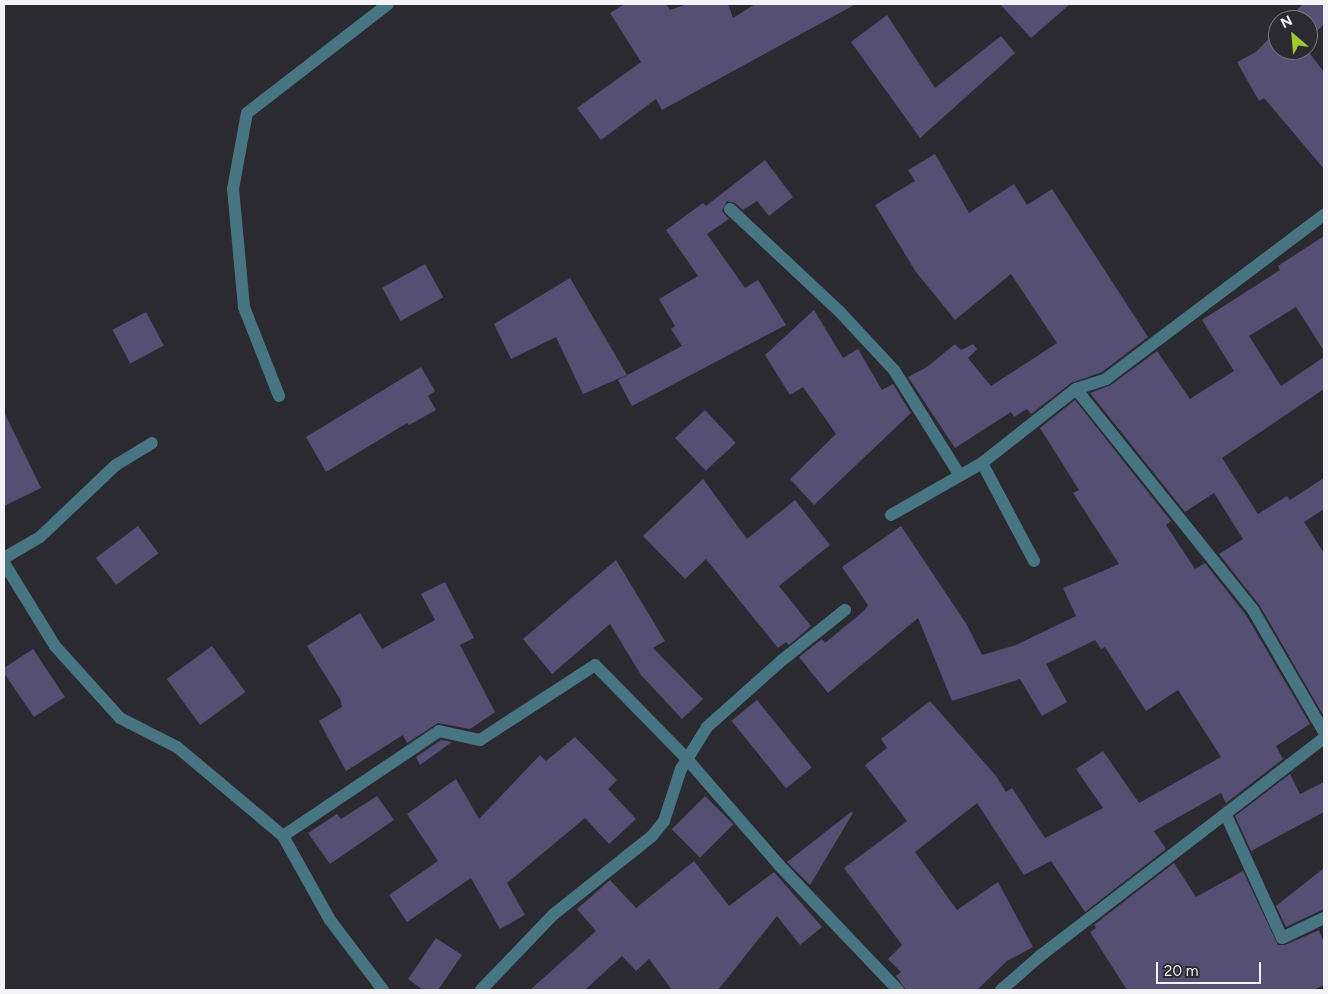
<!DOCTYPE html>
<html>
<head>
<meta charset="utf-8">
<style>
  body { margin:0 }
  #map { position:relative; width:1328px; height:994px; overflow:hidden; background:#2b2a31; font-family:Figtree,sans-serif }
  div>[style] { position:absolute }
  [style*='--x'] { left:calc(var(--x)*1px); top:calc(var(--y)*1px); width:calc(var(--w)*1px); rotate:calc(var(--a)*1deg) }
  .building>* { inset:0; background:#544f73; transform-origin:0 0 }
  .minor>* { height:12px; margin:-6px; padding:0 6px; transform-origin:6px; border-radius:6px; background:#477581 }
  span { translate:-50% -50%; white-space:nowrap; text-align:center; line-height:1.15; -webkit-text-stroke:5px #2b2a31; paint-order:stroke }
  .frame { position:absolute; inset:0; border:5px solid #f2f2f7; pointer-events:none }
  .north { position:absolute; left:1268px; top:10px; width:50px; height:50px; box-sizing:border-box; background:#2b2a31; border:1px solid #7b7a80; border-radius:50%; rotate:333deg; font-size:14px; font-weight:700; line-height:20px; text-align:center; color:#f2f2f7 }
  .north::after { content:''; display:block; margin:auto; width:18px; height:22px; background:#9eca2f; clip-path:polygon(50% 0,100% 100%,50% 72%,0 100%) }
  .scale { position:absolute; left:1156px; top:962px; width:105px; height:22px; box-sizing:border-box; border:2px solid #f2f2f7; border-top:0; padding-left:6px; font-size:15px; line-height:18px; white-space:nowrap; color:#f2f2f7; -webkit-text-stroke:4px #2b2a31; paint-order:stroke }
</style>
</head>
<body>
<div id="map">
  <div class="building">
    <i style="clip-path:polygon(625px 4px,666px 4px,670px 10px,687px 4px,728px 4px,733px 18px,755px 4px,856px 4px,662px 110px,656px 99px,601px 140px,577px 108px,641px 62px,610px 13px)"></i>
    <i style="clip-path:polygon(1000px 4px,1070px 4px,1031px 38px)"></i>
    <i style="clip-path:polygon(1303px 4px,1324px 4px,1324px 24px,1308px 40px,1308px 20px,1287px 20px)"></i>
    <i style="clip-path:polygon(887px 15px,935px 88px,1001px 36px,1015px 53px,920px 138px,851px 42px)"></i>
    <i style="clip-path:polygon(1278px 29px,1278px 50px,1307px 50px,1324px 72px,1324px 169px,1264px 98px,1259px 101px,1237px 62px,1256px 52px)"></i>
    <i style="clip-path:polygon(935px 154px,969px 213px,1014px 184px,1027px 205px,1052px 189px,1148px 337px,1102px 372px,1071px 383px,1031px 414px,1027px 409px,1014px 417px,1011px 412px,955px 448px,908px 377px,927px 367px,955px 344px,961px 350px,973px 344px,977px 349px,968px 358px,991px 386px,1057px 343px,1011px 274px,955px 320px,916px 272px,875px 205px,915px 181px,908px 170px)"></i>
    <i style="clip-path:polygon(765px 160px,793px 197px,769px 216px,757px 201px,743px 210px,735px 203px,727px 201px,722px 211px,729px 219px,707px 234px,745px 288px,758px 280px,786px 325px,632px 406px,618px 380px,682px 346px,671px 329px,675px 326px,659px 299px,698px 276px,666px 230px,703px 203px,706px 206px)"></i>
    <i style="clip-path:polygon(1324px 236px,1324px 351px,1296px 307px,1249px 336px,1281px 386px,1324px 357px,1324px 389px,1222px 458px,1258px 514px,1287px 496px,1290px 500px,1324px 478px,1324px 509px,1304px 522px,1324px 553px,1323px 715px,1260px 606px,1219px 554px,1243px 539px,1214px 493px,1185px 512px,1090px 393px,1111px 385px,1157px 351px,1190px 399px,1234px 371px,1202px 320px,1280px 270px,1278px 266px)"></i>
    <i style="left:425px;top:264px;width:38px;height:49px;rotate:61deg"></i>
    <i style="clip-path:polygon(570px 278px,627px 375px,583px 394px,556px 337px,511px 359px,494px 324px)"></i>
    <i style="clip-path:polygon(814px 310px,843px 358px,858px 349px,882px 390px,893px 384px,911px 413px,814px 505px,790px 479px,836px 434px,803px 387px,790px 395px,765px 355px)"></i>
    <i style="left:146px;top:312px;width:38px;height:38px;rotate:62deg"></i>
    <i style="clip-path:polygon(421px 367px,435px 391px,428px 396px,436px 410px,409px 425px,407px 423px,326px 472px,306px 437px)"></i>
    <i style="clip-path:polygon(1075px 400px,1171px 521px,1166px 525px,1195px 569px,1205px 563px,1246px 615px,1310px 724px,1276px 746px,1283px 759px,1226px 803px,1221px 793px,1154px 831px,1166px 849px,1085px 912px,1051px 861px,1024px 875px,977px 803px,915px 852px,957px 910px,998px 882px,1033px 947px,1007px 961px,977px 990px,906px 990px,896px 976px,901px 972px,888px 959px,902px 945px,844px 868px,907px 821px,865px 765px,887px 748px,881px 739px,930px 701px,996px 776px,1006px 792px,1012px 788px,1045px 838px,1103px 808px,1076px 769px,1103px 751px,1139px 803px,1221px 757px,1178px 690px,1146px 711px,1105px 647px,1101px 649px,1095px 640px,1046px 664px,1067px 702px,1042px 716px,1020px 679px,952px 701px,918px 618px,828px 693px,799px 657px,822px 639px,825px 643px,865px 610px,868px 605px,842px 567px,901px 526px,967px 625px,982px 655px,1016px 645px,1076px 616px,1063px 588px,1119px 564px,1073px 493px,1079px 490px,1040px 428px)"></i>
    <i style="left:705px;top:410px;width:45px;height:41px;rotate:47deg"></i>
    <i style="clip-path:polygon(4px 412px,41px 488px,4px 506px)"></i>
    <i style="clip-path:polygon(703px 479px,747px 539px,795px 500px,830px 545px,779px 586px,811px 626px,789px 645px,786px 642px,778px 648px,706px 559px,685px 579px,643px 536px)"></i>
    <i style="left:138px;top:526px;width:34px;height:53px;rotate:53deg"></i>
    <i style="clip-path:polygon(616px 560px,665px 641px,653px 648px,703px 699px,682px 719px,641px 675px,610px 624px,552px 674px,523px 639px)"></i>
    <i style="clip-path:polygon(445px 582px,474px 638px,460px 645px,495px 712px,470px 729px,438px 723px,407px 743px,403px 735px,346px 771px,319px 721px,342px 707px,340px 699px,307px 646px,360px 613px,382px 649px,435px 620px,421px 594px)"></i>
    <i style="left:212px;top:646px;width:57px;height:56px;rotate:54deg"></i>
    <i style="clip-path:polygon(33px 649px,65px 697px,34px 717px,4px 673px,4px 668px)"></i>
    <i style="left:757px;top:700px;width:87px;height:33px;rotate:51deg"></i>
    <i style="clip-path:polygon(575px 737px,617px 780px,608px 789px,636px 819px,609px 844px,585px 818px,507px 883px,525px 915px,500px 929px,471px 878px,407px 922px,389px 895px,438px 861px,407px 814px,456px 779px,479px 819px,540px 755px,546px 761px)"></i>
    <i style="clip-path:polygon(441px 740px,452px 742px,420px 765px,416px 757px)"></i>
    <i style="clip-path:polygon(1290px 774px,1300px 794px,1324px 782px,1324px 812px,1251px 851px,1235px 816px)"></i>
    <i style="clip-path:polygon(377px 796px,394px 820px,330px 864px,308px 833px,337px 814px,341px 819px)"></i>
    <i style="left:705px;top:796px;width:40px;height:47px;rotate:45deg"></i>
    <i style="clip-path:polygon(851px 812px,853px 813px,810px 885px,787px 862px)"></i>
    <i style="clip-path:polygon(694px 861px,729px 906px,774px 872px,822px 927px,800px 945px,777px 916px,718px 990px,672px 990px,649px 959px,636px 971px,622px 956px,585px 990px,530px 990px,596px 931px,577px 909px,610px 880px,636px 908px)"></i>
    <i style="clip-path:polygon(1174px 863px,1196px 897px,1243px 871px,1278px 945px,1285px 945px,1319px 930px,1324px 943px,1324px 985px,1313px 990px,1127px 990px,1090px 932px,1096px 928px,1094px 925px)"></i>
    <i style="clip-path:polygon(1324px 868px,1324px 909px,1286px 927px,1276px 906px)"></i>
    <i style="clip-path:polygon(436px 938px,462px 955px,438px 990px,423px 990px,408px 979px)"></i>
  </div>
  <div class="minor">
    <i style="--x:730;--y:209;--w:149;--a:43.1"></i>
    <i style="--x:839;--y:311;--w:81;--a:47"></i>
    <i style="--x:894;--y:370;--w:123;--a:58"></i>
    <i style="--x:1076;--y:389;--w:283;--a:51.3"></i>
    <i style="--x:1253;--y:610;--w:141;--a:59.8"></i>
    <i style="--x:279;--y:396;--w:96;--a:-111.5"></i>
    <i style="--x:244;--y:307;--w:119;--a:-95.3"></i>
    <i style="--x:233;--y:189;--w:77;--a:-79.6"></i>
    <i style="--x:247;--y:113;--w:178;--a:-37.7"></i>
    <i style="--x:982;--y:463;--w:111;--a:62"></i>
    <i style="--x:891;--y:515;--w:105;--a:-29.7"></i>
    <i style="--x:982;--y:463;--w:120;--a:-38.2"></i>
    <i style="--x:1076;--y:389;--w:32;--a:-18"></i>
    <i style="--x:1106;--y:379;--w:273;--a:-37"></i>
    <i style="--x:4;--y:558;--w:42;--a:-30.3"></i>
    <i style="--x:40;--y:537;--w:105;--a:-43.5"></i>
    <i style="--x:116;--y:465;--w:42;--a:-31.4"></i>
    <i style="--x:4;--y:563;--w:97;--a:58.4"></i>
    <i style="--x:55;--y:646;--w:97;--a:47.9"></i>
    <i style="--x:120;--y:718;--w:64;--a:27"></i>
    <i style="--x:177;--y:747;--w:138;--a:40"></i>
    <i style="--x:283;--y:836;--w:96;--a:60.8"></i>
    <i style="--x:330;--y:920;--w:88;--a:52.9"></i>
    <i style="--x:1226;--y:815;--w:135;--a:65.5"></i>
    <i style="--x:1282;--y:938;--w:47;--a:-25.5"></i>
    <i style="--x:283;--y:836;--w:188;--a:-33.9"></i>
    <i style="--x:439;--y:731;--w:42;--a:12.4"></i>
    <i style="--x:480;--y:740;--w:137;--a:-33.1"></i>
    <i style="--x:595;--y:665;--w:132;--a:45.6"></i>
    <i style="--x:687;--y:759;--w:140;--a:49"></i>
    <i style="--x:779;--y:865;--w:173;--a:46.4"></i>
    <i style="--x:481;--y:990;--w:105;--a:-46.2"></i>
    <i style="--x:554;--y:914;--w:125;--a:-38.5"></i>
    <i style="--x:652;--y:836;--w:19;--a:-51"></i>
    <i style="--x:664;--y:821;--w:55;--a:-71.9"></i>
    <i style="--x:681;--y:769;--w:49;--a:-58.2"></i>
    <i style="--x:707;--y:727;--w:99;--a:-41.7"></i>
    <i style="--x:781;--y:661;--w:82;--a:-38.6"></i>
    <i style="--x:1001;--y:990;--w:52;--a:-41.1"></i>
    <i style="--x:1040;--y:956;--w:358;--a:-37.5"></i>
  </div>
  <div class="frame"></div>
  <div class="north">N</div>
  <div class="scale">20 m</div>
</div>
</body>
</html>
